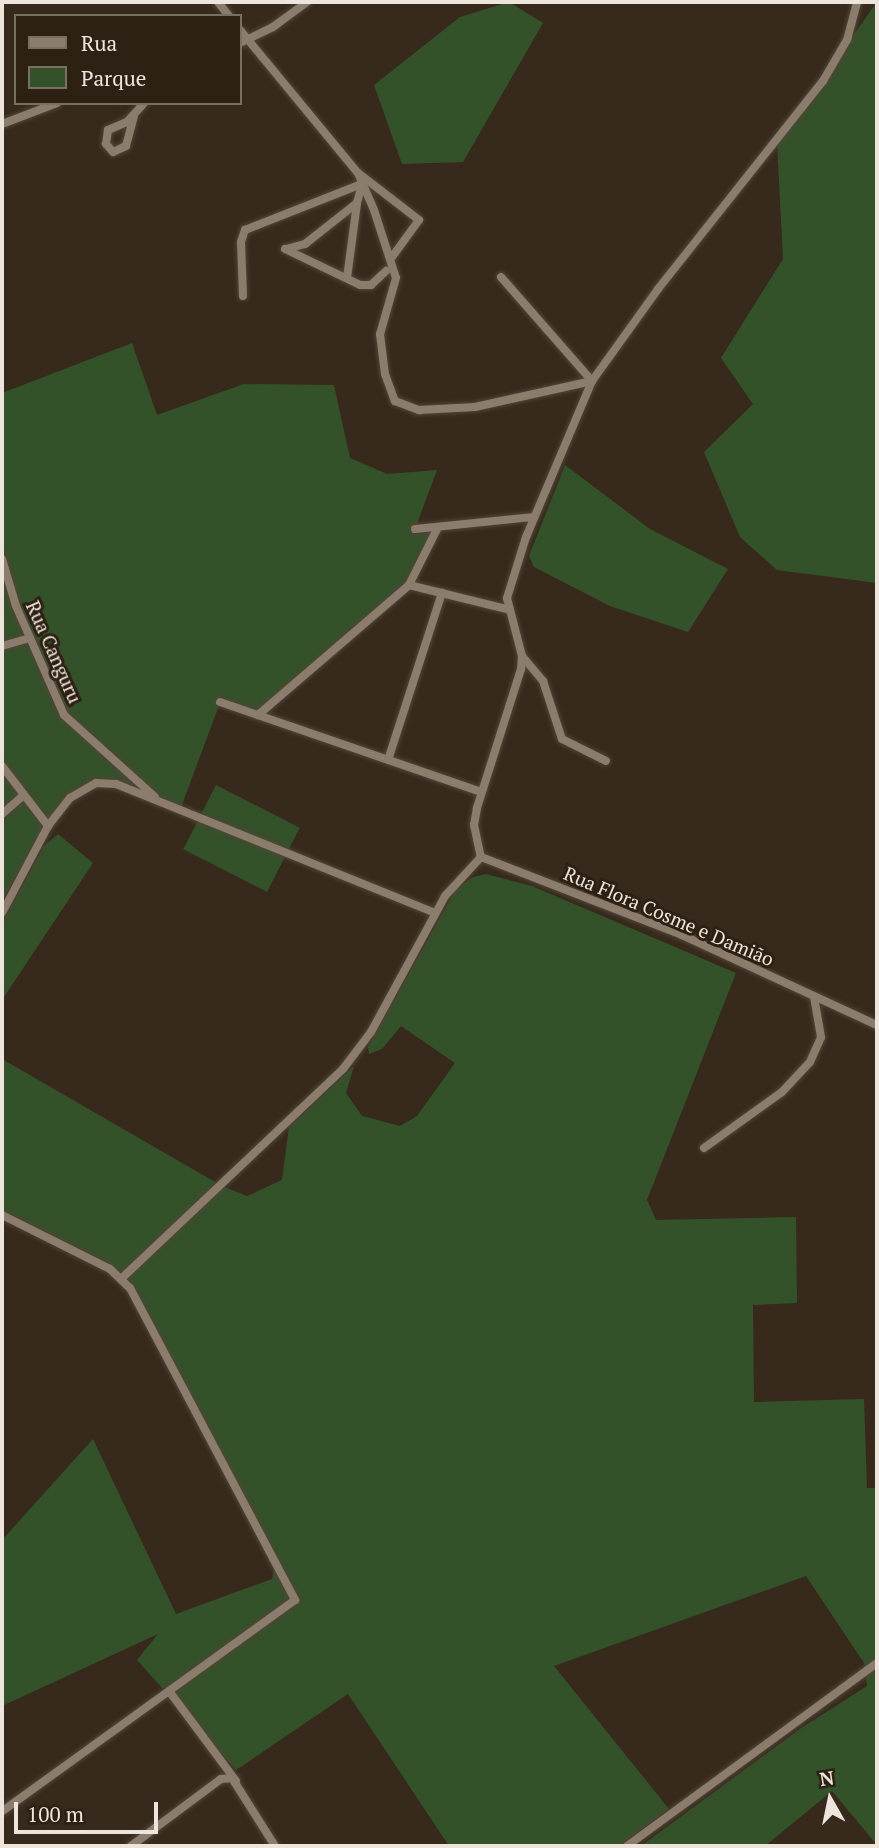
<!DOCTYPE html>
<html>
<head>
<meta charset="utf-8">
<style>
  body { margin:0 }
  #map { position:relative; width:879px; height:1848px; overflow:hidden; background:#372a1c; font-family:"PT Serif",serif }
  div>[style] { position:absolute }
  [style*='--x'] { left:calc(var(--x)*1px); top:calc(var(--y)*1px); width:calc(var(--w)*1px); rotate:calc(var(--a)*1deg) }
  .green>* { inset:0; background:#34522a; transform-origin:0 0 }
  .roads { filter:drop-shadow(0 0 2px #504539) drop-shadow(0 0 2px #504539) }
  .minor>* { height:8px; margin:-4px; padding:0 4px; transform-origin:4px; border-radius:4px; background:#8b7c6c }
  span { translate:-50% -50%; white-space:nowrap; text-align:center; line-height:1.15; -webkit-text-stroke:6px #2d2113; paint-order:stroke }
  .street-label { font-size:19px; color:#ede4dc }
  .frame { position:absolute; inset:0; border:4px solid #ede4dc; pointer-events:none }
  .legend { position:absolute; left:14px; top:14px; width:228px; height:91px; box-sizing:border-box; background:#2d2113; border:2px solid #7a6f63; margin:0; padding:9px 12px; list-style:none; font-size:21px; color:#ede4dc }
  .legend li { display:flex; align-items:center; gap:14px; height:35px }
  .legend b { width:35px; border:2px solid #7a6f63 }
  .north { position:absolute; left:795px; top:1764px; width:70px; height:70px; -webkit-text-stroke:5px #2d2113; paint-order:stroke; rotate:351deg; font-size:19px; font-weight:700; line-height:28px; text-align:center; color:#ede4dc }
  .north::after { content:''; display:block; margin:auto; width:24px; height:32px; background:#ede4dc; clip-path:polygon(50% 0,100% 100%,50% 72%,0 100%) }
  .scale { position:absolute; left:14px; top:1802px; width:144px; height:32px; box-sizing:border-box; border:4px solid #ede4dc; border-top:0; padding-left:9px; font-size:21px; line-height:24px; white-space:nowrap; color:#ede4dc; -webkit-text-stroke:5px #2d2113; paint-order:stroke }
</style>
</head>
<body>
<div id="map">
  <div class="green">
    <i style="clip-path:polygon(509px 2px,543px 23px,463px 162px,402px 164px,374px 85px,460px 17px)"></i>
    <i style="clip-path:polygon(877px 2px,877px 583px,777px 570px,740px 537px,704px 452px,753px 404px,721px 358px,783px 259px,777px 142px)"></i>
    <i style="clip-path:polygon(132px 343px,157px 415px,244px 384px,334px 385px,350px 458px,387px 474px,437px 470px,415px 529px,438px 527px,406px 587px,258px 715px,220px 703px,180px 810px,116px 784px,96px 783px,70px 798px,41px 834px,2px 901px,2px 393px)"></i>
    <i style="clip-path:polygon(565px 465px,650px 529px,728px 569px,688px 632px,610px 606px,534px 567px,529px 556px)"></i>
    <i style="left:216px;top:785px;width:94px;height:72px;rotate:27deg"></i>
    <i style="clip-path:polygon(58px 834px,93px 863px,2px 1000px,2px 923px,44px 846px)"></i>
    <i style="clip-path:polygon(486px 874px,532px 886px,736px 973px,647px 1200px,656px 1220px,796px 1217px,797px 1303px,753px 1305px,754px 1402px,864px 1399px,867px 1488px,877px 1488px,877px 1845px,832px 1791px,765px 1846px,641px 1846px,801px 1728px,867px 1686px,864px 1663px,806px 1576px,554px 1666px,669px 1809px,619px 1846px,449px 1846px,348px 1694px,236px 1770px,137px 1660px,158px 1634px,2px 1706px,2px 1540px,93px 1439px,176px 1614px,272px 1579px,276px 1558px,128px 1280px,2px 1214px,2px 1059px,222px 1186px,247px 1196px,282px 1180px,289px 1127px,354px 1066px,346px 1093px,362px 1116px,400px 1126px,417px 1116px,455px 1063px,401px 1026px,382px 1049px,369px 1054px,368px 1047px,456px 889px,473px 877px)"></i>
  </div>
  <div class="roads">
    <div class="minor">
      <i style="--x:218;--y:2;--w:18;--a:52"></i>
      <i style="--x:240;--y:30;--w:185;--a:50.5"></i>
      <i style="--x:358;--y:173;--w:40;--a:66.6"></i>
      <i style="--x:374;--y:210;--w:71;--a:72.1"></i>
      <i style="--x:396;--y:278;--w:58;--a:105.9"></i>
      <i style="--x:380;--y:334;--w:40;--a:82.9"></i>
      <i style="--x:385;--y:374;--w:29;--a:70"></i>
      <i style="--x:395;--y:401;--w:26;--a:21"></i>
      <i style="--x:419;--y:410;--w:56;--a:-3.1"></i>
      <i style="--x:475;--y:407;--w:120;--a:-12.5"></i>
      <i style="--x:592;--y:381;--w:169;--a:112.9"></i>
      <i style="--x:526;--y:537;--w:64;--a:107.3"></i>
      <i style="--x:507;--y:598;--w:60;--a:75.5"></i>
      <i style="--x:522;--y:656;--w:13;--a:94"></i>
      <i style="--x:521;--y:669;--w:146;--a:107.6"></i>
      <i style="--x:477;--y:808;--w:17;--a:100"></i>
      <i style="--x:474;--y:825;--w:33;--a:78"></i>
      <i style="--x:481;--y:857;--w:216;--a:21.2"></i>
      <i style="--x:682;--y:935;--w:215;--a:24.8"></i>
      <i style="--x:240;--y:43;--w:37;--a:-26"></i>
      <i style="--x:273;--y:27;--w:42;--a:-36.3"></i>
      <i style="--x:134;--y:116;--w:31;--a:105"></i>
      <i style="--x:126;--y:146;--w:14;--a:155"></i>
      <i style="--x:113;--y:152;--w:11;--a:-131"></i>
      <i style="--x:106;--y:144;--w:14;--a:-82"></i>
      <i style="--x:108;--y:130;--w:21;--a:-23"></i>
      <i style="--x:127;--y:122;--w:25;--a:-48"></i>
      <i style="--x:2;--y:124;--w:59;--a:-20.9"></i>
      <i style="--x:358;--y:173;--w:77;--a:37.6"></i>
      <i style="--x:419;--y:220;--w:46;--a:126.1"></i>
      <i style="--x:285;--y:249;--w:83;--a:25.6"></i>
      <i style="--x:360;--y:285;--w:11;--a:0"></i>
      <i style="--x:371;--y:285;--w:21;--a:-43"></i>
      <i style="--x:286;--y:249;--w:20;--a:-15"></i>
      <i style="--x:305;--y:244;--w:66;--a:-38.3"></i>
      <i style="--x:357;--y:203;--w:20;--a:-75"></i>
      <i style="--x:501;--y:277;--w:138;--a:48.8"></i>
      <i style="--x:592;--y:381;--w:113;--a:-54.3"></i>
      <i style="--x:658;--y:289;--w:265;--a:-51.6"></i>
      <i style="--x:823;--y:81;--w:48;--a:-59.7"></i>
      <i style="--x:847;--y:40;--w:39;--a:-75"></i>
      <i style="--x:347;--y:278;--w:76;--a:-82.4"></i>
      <i style="--x:243;--y:296;--w:54;--a:-92.1"></i>
      <i style="--x:241;--y:242;--w:13;--a:-72"></i>
      <i style="--x:245;--y:230;--w:126;--a:-21.5"></i>
      <i style="--x:415;--y:529;--w:120;--a:-5.8"></i>
      <i style="--x:2;--y:559;--w:49;--a:73.4"></i>
      <i style="--x:16;--y:606;--w:119;--a:66.2"></i>
      <i style="--x:64;--y:715;--w:122;--a:42"></i>
      <i style="--x:409;--y:585;--w:104;--a:13.9"></i>
      <i style="--x:2;--y:646;--w:29;--a:-16"></i>
      <i style="--x:522;--y:656;--w:33;--a:50"></i>
      <i style="--x:543;--y:681;--w:61;--a:71.9"></i>
      <i style="--x:562;--y:739;--w:49;--a:26.6"></i>
      <i style="--x:220;--y:702;--w:276;--a:19"></i>
      <i style="--x:258;--y:715;--w:199;--a:-40.7"></i>
      <i style="--x:409;--y:585;--w:65;--a:-63.4"></i>
      <i style="--x:388;--y:760;--w:176;--a:-72.1"></i>
      <i style="--x:2;--y:766;--w:76;--a:52.5"></i>
      <i style="--x:2;--y:814;--w:29;--a:-41"></i>
      <i style="--x:2;--y:913;--w:98;--a:-62.1"></i>
      <i style="--x:48;--y:826;--w:36;--a:-52"></i>
      <i style="--x:70;--y:798;--w:30;--a:-30"></i>
      <i style="--x:96;--y:783;--w:20;--a:3"></i>
      <i style="--x:116;--y:784;--w:344;--a:22"></i>
      <i style="--x:704;--y:1148;--w:96;--a:-35.7"></i>
      <i style="--x:782;--y:1092;--w:41;--a:-47"></i>
      <i style="--x:810;--y:1062;--w:27;--a:-66"></i>
      <i style="--x:821;--y:1037;--w:41;--a:-99.9"></i>
      <i style="--x:2;--y:1215;--w:121;--a:26.6"></i>
      <i style="--x:110;--y:1269;--w:28;--a:44"></i>
      <i style="--x:130;--y:1288;--w:353;--a:62.1"></i>
      <i style="--x:295;--y:1600;--w:361;--a:144.2"></i>
      <i style="--x:122;--y:1278;--w:304;--a:-43.4"></i>
      <i style="--x:343;--y:1069;--w:46;--a:-52.9"></i>
      <i style="--x:371;--y:1032;--w:155;--a:-61.4"></i>
      <i style="--x:445;--y:896;--w:53;--a:-47.3"></i>
      <i style="--x:169;--y:1691;--w:112;--a:53.3"></i>
      <i style="--x:131;--y:1846;--w:112;--a:-36.7"></i>
      <i style="--x:221;--y:1779;--w:11;--a:-5"></i>
      <i style="--x:232;--y:1778;--w:80;--a:57.7"></i>
      <i style="--x:627;--y:1846;--w:310;--a:-36.2"></i>
    </div>
  </div>
  <div class="street-label">
    <span style="left:54px;top:652px;rotate:66deg">Rua Canguru</span>
    <span style="left:669px;top:916px;rotate:23deg">Rua Flora Cosme e Damião</span>
  </div>
  <div class="frame"></div>
  <ul class="legend">
  <li><b style="height:9px;background:#8b7c6c"></b>Rua</li>
  <li><b style="height:19px;background:#34522a"></b>Parque</li>
  </ul>
  <div class="north">N</div>
  <div class="scale">100 m</div>
</div>
</body>
</html>
